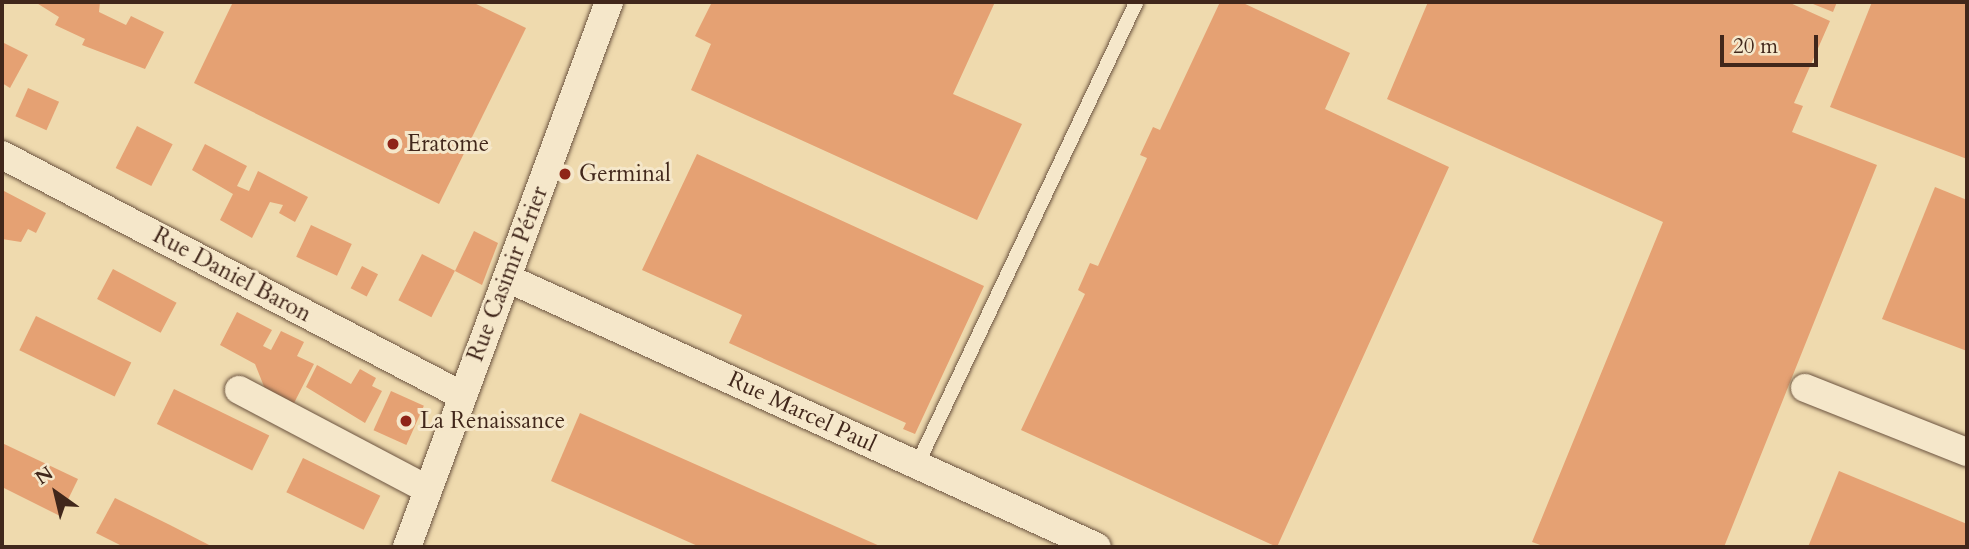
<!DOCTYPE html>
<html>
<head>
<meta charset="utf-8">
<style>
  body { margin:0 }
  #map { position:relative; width:1969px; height:549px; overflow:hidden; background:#efdaae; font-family:Cardo,serif }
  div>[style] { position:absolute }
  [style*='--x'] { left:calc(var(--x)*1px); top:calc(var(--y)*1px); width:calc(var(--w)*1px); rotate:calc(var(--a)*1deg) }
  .building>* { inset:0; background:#e5a173; transform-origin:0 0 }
  .roads { filter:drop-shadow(0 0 2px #6c5440) drop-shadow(0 0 2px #6c5440) }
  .lane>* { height:14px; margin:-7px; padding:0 7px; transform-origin:7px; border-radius:7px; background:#f5e7ca }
  .street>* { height:28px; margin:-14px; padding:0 14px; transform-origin:14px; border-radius:14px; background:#f5e7ca }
  .dots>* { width:19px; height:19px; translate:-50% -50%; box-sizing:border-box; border:4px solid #f5e7ca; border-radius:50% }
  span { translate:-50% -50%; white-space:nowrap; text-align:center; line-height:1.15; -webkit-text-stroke:6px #f5e7ca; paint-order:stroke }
  .poi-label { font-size:23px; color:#41271b }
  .left { translate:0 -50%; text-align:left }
  .street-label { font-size:23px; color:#41271b }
  .frame { position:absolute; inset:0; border:4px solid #41271b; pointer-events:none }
  .north { position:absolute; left:21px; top:458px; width:70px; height:70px; -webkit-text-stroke:5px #f5e7ca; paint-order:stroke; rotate:326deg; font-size:19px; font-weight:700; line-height:28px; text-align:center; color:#41271b }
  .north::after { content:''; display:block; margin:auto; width:24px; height:32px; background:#41271b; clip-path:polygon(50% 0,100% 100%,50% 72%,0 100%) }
  .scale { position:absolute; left:1720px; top:35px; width:98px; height:32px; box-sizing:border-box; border:4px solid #41271b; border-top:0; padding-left:9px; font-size:21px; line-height:24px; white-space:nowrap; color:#41271b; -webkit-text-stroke:5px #f5e7ca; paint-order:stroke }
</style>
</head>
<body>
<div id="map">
  <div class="building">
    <i style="clip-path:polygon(35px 2px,100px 2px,99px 12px,126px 25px,131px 16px,164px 32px,145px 69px,82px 45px,85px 39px,55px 25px,59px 17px)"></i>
    <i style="clip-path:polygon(233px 2px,472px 2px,526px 28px,439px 204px,194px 83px)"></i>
    <i style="clip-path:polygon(712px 2px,995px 2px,953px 94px,1022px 124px,977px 220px,691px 90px,711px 44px,695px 36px)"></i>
    <i style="clip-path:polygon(1220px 2px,1241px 2px,1350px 53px,1325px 109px,1449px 167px,1277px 547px,1021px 430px,1085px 294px,1078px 290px,1090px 263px,1098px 266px,1147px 158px,1140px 155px,1153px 127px,1160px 130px)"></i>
    <i style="clip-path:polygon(1428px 2px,1788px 2px,1830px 21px,1794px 103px,1803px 106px,1792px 132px,1877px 165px,1724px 547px,1546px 547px,1532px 542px,1663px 222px,1387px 99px)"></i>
    <i style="clip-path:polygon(1808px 2px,1837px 2px,1833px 12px)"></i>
    <i style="clip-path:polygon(1872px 2px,1967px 2px,1967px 159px,1830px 107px)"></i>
    <i style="clip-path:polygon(2px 42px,28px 55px,10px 88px,2px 83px)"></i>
    <i style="left:28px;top:88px;width:34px;height:31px;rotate:24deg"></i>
    <i style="left:137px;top:126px;width:40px;height:47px;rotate:27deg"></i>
    <i style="clip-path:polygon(205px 144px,247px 166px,237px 186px,249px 191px,258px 171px,308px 197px,295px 222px,279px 213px,283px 205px,270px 202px,252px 238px,220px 220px,233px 194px,192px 170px)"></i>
    <i style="clip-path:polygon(697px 154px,984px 286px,915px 434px,903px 429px,906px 423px,729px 343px,742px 315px,642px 270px)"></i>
    <i style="clip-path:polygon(1935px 187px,1967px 200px,1967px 351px,1882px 319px)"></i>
    <i style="clip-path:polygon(4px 191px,46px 213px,36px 233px,28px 229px,21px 242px,2px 239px)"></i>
    <i style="left:311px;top:225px;width:45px;height:35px;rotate:25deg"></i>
    <i style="clip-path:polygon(474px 231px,498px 243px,482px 285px,455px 271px)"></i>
    <i style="left:422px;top:254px;width:37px;height:52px;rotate:27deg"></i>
    <i style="left:362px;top:266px;width:18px;height:25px;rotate:27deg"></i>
    <i style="left:113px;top:269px;width:72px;height:34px;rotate:28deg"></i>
    <i style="clip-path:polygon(237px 312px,272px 330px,263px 346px,271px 350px,281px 331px,304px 342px,297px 356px,314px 364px,293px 405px,265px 389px,255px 364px,220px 345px)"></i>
    <i style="left:36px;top:316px;width:106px;height:38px;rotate:26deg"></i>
    <i style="clip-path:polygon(317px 365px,351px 384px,360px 369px,376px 378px,372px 386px,382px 391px,365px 423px,306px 387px)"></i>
    <i style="left:174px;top:389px;width:106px;height:39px;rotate:26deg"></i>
    <i style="left:391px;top:391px;width:36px;height:43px;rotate:24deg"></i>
    <i style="clip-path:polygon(580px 413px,882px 547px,700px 547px,551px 481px)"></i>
    <i style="clip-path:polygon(2px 443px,78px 479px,60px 516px,2px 487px)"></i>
    <i style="left:303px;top:458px;width:86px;height:38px;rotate:26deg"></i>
    <i style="clip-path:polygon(1839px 471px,1967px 524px,1967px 547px,1808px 547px)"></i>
    <i style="clip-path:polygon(115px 498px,170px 525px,213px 547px,124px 547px,96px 533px)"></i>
  </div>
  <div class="roads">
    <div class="lane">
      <i style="--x:917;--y:465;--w:511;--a:-64.64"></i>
    </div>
    <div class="street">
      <i style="--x:2;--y:155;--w:520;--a:27.6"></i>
      <i style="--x:507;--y:278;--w:648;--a:24.51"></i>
      <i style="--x:1805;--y:388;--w:174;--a:21.6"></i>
      <i style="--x:239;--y:390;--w:212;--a:27.8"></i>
      <i style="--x:407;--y:547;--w:581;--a:-69.66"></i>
    </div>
  </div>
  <div class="dots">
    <i style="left:393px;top:144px;background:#8f2418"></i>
    <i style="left:565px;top:174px;background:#8f2418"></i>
    <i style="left:406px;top:421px;background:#8f2418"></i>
  </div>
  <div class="poi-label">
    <span class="left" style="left:407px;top:144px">Eratome</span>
    <span class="left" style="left:579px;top:174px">Germinal</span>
    <span class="left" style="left:420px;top:421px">La Renaissance</span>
  </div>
  <div class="street-label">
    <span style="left:508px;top:274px;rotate:-69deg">Rue Casimir Périer</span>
    <span style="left:232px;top:275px;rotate:28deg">Rue Daniel Baron</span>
    <span style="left:802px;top:412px;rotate:25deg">Rue Marcel Paul</span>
  </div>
  <div class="frame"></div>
  <div class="north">N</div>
  <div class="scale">20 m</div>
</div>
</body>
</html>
